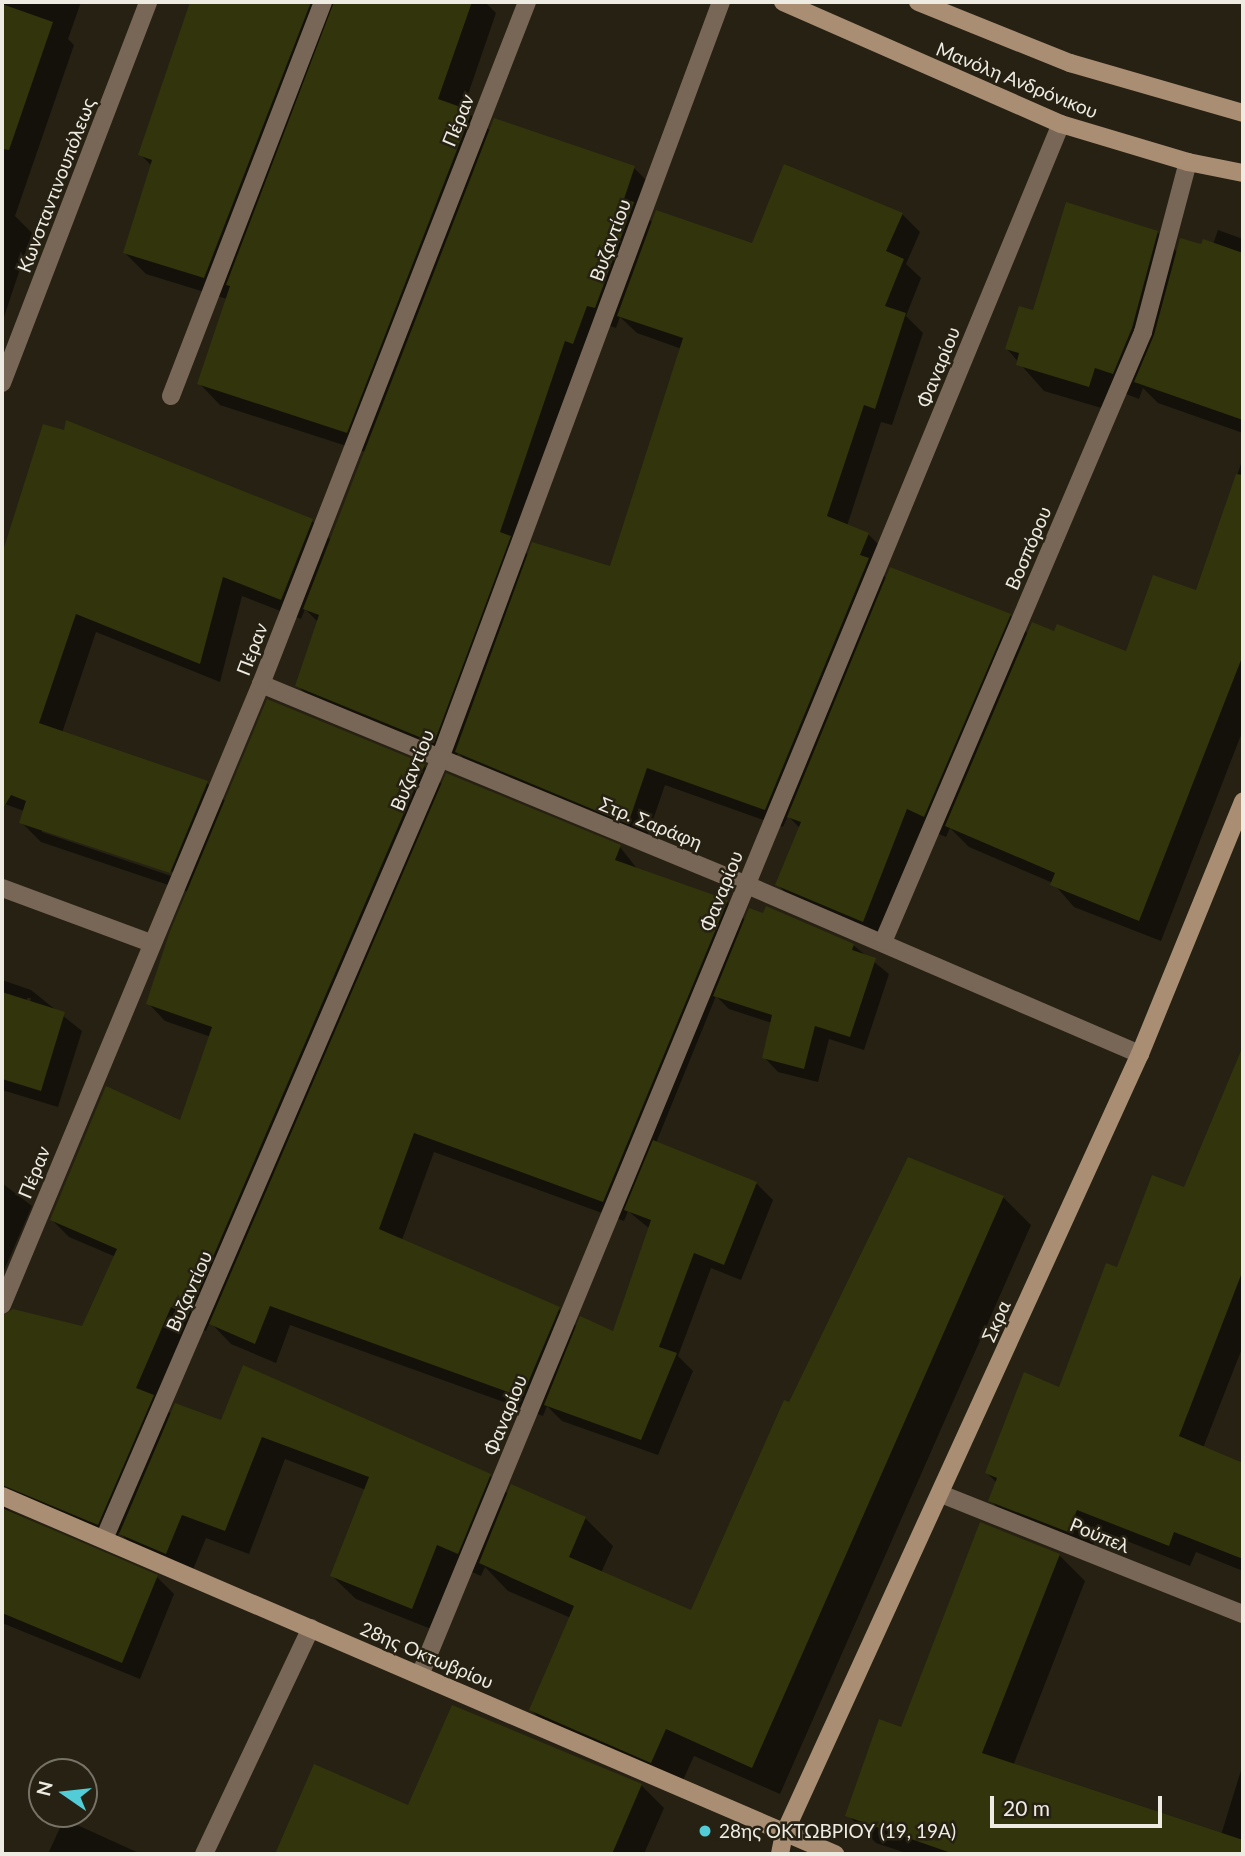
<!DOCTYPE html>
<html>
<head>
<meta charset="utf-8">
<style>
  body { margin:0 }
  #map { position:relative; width:1245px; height:1856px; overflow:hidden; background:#262113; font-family:Lato,sans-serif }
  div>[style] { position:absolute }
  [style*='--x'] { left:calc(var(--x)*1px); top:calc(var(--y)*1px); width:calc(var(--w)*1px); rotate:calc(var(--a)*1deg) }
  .shadow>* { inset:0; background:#0007 }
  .building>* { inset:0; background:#32340b }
  .street>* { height:18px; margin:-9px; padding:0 9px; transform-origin:9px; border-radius:9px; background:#786756 }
  .secondary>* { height:18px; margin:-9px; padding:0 9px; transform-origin:9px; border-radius:9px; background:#a98e73 }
  .dots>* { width:19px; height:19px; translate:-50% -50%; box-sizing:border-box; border:4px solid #262113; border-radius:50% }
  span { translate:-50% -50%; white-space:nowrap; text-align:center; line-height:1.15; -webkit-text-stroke:5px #262113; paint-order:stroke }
  .street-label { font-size:19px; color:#eeebe2 }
  .poi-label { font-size:19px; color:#eeebe2 }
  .left { translate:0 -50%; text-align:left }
  .frame { position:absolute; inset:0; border:4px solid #eeebe2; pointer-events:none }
  .north { position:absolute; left:28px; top:1758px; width:70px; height:70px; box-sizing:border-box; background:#262113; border:2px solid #767266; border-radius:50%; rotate:284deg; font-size:19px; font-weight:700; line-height:28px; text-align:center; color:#eeebe2 }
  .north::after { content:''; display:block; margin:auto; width:24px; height:32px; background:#52ccd6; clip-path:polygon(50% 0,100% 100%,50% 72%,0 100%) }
  .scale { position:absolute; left:990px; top:1796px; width:172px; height:32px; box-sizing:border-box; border:4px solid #eeebe2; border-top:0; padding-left:9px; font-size:21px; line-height:24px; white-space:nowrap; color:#eeebe2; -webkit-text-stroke:5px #262113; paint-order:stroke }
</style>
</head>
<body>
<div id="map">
  <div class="shadow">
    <i style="clip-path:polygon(2px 2px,81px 2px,68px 39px,74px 45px,15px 216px,32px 233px,2px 323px)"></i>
    <i style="clip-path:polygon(evenodd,191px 2px,485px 2px,496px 13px,463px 109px,491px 131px,495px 120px,634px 168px,655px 189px,646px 216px,653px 223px,753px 245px,902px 214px,920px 232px,906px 264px,921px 278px,906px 316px,923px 333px,892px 425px,881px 422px,847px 526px,868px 534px,886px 552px,879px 570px,887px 579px,1010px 615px,1028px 634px,1055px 633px,1127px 653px,1197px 592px,1243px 458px,1243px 730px,1161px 941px,1074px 907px,1053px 883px,969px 847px,950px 828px,946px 837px,929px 830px,885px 943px,799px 906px,777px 884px,800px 828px,788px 816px,783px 827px,665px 785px,646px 840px,475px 769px,458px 753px,454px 763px,318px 706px,297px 685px,318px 622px,305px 609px,301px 619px,242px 596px,220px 682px,96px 632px,62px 733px,207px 783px,226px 802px,424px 766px,443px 785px,620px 847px,639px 871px,727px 902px,746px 921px,853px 945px,889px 974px,864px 1050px,829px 1039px,818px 1082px,778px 1072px,764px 1057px,772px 1023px,729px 1009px,716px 996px,656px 1143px,756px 1183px,773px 1200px,741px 1280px,711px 1268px,678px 1356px,693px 1371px,658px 1455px,562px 1421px,547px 1406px,543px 1416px,290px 1325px,276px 1363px,231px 1344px,210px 1322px,206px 1331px,189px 1324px,156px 1399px,172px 1415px,490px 1476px,509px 1495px,585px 1518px,613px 1546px,601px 1573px,692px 1612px,790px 1405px,1003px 1197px,1031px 1225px,780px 1794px,694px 1756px,679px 1789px,559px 1737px,531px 1710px,571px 1618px,508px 1591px,485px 1567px,481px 1576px,461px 1567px,436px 1631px,356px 1599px,332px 1576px,366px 1490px,285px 1459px,249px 1554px,206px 1538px,190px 1577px,144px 1557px,119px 1532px,116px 1541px,25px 1502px,8px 1510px,157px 1577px,174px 1594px,140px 1679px,2px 1623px,2px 1316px,13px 1311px,83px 1328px,116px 1257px,69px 1237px,52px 1220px,181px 1122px,211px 1037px,165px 1021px,148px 1003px,189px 892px,41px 842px,21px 822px,24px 811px,2px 803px,2px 560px,44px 426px,312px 521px,331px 540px,365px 452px,220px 405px,199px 383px,227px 299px,146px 274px,125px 253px,152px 166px,140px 154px,191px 2px,620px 317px,637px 333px,682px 349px,611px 568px,529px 556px,522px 549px,607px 325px,616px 328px,620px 317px,191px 2px,42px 829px,179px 874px,177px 878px,42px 832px,42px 829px,191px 2px,434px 1152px,624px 1221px,628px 1211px,650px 1229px,614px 1333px,578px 1328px,559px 1309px,402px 1240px,434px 1152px)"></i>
    <i style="clip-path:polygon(1218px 230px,1243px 239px,1243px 433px,1158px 403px,1143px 388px,1139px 399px,1121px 392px,1115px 412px,1044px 391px,1007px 349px,1034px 313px,1157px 232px,1178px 253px,1213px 244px)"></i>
    <i style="clip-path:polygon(evenodd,2px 980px,31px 990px,82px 1031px,58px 1107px,2px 1090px,2px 980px,27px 998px,31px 998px,28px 1010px,25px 1009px,27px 998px)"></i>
    <i style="clip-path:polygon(1243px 1048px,1243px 1346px,1203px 1448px,1243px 1465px,1243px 1571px,1196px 1552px,1190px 1566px,1099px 1530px,1090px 1553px,1012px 1522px,990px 1500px,997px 1483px,987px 1473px,1060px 1390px,1118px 1269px,1185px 1189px)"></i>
    <i style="clip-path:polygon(2px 1183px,32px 1206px,2px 1275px)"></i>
    <i style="clip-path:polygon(1059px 1555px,1085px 1581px,1013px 1766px,1221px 1835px,1243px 1764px,1243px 1854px,909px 1854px,876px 1843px,850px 1817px,902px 1729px)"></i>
    <i style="clip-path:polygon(315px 1766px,409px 1808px,641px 1785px,664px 1808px,644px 1854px,276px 1854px)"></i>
    <i style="clip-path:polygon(64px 1819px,141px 1854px,48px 1854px)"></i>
  </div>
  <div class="building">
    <i style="clip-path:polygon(190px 2px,311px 2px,204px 278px,123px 253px,152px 160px,138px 155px)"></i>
    <i style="clip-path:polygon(334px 2px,472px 2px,438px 99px,472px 111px,347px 433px,197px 384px,230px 286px,226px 285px)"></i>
    <i style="clip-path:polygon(2px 4px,53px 22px,9px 150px,2px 149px)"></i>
    <i style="clip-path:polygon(494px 118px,635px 166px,624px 199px,634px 202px,595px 308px,587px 306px,573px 344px,565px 341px,500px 532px,511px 536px,434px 743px,295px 686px,319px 615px,303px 609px)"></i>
    <i style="clip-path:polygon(784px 164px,903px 213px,886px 251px,904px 259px,885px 306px,906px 313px,875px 409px,864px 405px,827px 516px,869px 533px,860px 555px,869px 558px,765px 810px,647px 768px,628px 824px,455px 752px,532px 542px,610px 566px,683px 338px,617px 316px,656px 210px,752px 243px)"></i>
    <i style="clip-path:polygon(1066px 202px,1158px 231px,1132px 328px,1113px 374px,1095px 368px,1089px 387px,1016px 365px,1019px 353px,1005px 349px,1019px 306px,1033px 310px)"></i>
    <i style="clip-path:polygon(1180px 238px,1201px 244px,1203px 239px,1243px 253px,1243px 420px,1134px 382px,1154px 335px)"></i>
    <i style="clip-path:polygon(66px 420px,313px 519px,281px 600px,223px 577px,200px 664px,76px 614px,39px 723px,208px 781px,170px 873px,19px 823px,26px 801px,11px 795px,2px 810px,2px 554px,43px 424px,64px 430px)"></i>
    <i style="clip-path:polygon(1236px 474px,1243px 475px,1243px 655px,1139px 921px,1050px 885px,1055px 873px,945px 826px,1032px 622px,1054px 631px,1057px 624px,1126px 651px,1153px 575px,1196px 590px)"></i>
    <i style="clip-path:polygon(890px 567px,1011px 614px,924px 817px,907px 809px,863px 922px,775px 885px,801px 822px,787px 817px)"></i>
    <i style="clip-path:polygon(267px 699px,425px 764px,188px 1315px,171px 1307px,136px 1388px,154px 1395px,98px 1525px,2px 1485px,2px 1316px,13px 1309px,82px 1326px,117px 1249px,50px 1220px,106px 1086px,180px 1120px,212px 1027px,146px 1004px,169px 934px)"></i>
    <i style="clip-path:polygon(446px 773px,621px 845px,615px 860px,728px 900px,603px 1202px,414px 1133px,379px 1229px,560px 1307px,522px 1397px,270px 1306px,255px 1344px,209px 1324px)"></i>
    <i style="clip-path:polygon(766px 906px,854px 944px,852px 950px,876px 958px,850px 1037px,815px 1026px,804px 1069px,762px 1058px,772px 1015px,713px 996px,749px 908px,763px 913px)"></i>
    <i style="clip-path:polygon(2px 992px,65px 1012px,41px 1091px,2px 1079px)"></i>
    <i style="clip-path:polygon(1243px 1046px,1243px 1270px,1179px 1436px,1243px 1463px,1243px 1559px,1174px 1532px,1169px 1546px,1077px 1510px,1068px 1532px,988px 1501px,997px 1478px,985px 1473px,1024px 1372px,1059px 1387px,1106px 1263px,1117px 1267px,1152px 1175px,1184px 1187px)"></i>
    <i style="clip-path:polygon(653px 1140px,757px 1182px,724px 1265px,694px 1253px,659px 1347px,677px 1353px,641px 1440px,544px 1405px,580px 1316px,613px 1331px,651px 1220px,624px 1210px)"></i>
    <i style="clip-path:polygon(908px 1157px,1004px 1196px,752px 1768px,666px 1729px,651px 1763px,529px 1710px,574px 1606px,479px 1563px,511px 1484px,586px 1517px,569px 1557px,691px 1610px,784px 1400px,789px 1402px)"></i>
    <i style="clip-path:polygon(243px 1365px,491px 1474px,458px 1554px,437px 1545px,412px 1609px,330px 1576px,369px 1477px,262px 1437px,225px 1531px,182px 1515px,166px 1554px,119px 1534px,175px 1403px,221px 1420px)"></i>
    <i style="clip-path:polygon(2px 1508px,158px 1575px,122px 1663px,2px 1613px)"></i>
    <i style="clip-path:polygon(980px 1522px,1060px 1554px,982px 1753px,1243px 1840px,1243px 1854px,954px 1854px,845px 1816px,879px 1719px,901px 1727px)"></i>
    <i style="clip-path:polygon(452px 1705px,642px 1784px,612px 1854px,275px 1854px,314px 1764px,408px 1805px)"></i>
  </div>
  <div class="street">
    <i style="--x:2;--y:383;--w:408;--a:-69"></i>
    <i style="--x:171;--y:396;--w:422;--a:-68.9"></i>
    <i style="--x:261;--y:684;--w:526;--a:22.47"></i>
    <i style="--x:747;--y:885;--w:428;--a:23.3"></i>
    <i style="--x:2;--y:888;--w:159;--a:20.3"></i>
    <i style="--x:883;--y:942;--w:663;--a:-66.91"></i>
    <i style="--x:1143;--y:332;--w:176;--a:-75.2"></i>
    <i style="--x:2;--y:1305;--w:673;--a:-67.36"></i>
    <i style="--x:261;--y:684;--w:732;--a:-68.69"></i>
    <i style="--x:941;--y:1494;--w:325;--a:21.7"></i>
    <i style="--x:104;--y:1539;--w:847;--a:-66.7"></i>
    <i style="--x:439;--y:761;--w:810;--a:-69.62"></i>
    <i style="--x:420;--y:1675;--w:1678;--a:-67.55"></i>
    <i style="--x:204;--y:1854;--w:250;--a:-64.7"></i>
  </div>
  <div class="secondary">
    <i style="--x:783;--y:2;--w:304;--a:23.7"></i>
    <i style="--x:1061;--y:124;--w:133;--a:16.7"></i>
    <i style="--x:1188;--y:162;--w:56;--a:11.3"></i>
    <i style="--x:918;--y:2;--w:164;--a:21.9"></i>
    <i style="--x:1070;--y:63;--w:180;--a:16.1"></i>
    <i style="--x:2;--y:1496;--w:907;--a:23.26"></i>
    <i style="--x:780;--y:1854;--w:20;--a:-79"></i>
    <i style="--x:784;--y:1834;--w:857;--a:-65.47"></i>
    <i style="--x:1140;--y:1054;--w:273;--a:-67.8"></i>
  </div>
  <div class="dots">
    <i style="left:705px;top:1831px;background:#52ccd6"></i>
  </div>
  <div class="street-label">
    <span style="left:1017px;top:80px;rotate:22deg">Μανόλη Ανδρόνικου</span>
    <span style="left:458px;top:120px;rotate:-68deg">Πέραν</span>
    <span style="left:56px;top:185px;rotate:-69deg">Κωνσταντινουπόλεως</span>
    <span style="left:610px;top:240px;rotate:-70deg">Βυζαντίου</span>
    <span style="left:938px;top:367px;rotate:-68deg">Φαναρίου</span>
    <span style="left:1028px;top:548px;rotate:-67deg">Βοσπόρου</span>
    <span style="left:252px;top:649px;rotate:-69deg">Πέραν</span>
    <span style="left:412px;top:770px;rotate:-68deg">Βυζαντίου</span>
    <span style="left:651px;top:823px;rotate:22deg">Στρ. Σαράφη</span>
    <span style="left:721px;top:891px;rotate:-68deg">Φαναρίου</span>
    <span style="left:34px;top:1172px;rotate:-68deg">Πέραν</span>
    <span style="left:189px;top:1291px;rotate:-66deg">Βυζαντίου</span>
    <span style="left:996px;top:1321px;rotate:-66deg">Σκρα</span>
    <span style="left:505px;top:1415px;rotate:-68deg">Φαναρίου</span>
    <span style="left:1100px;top:1535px;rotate:22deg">Ρούπελ</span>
    <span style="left:427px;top:1655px;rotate:23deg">28ης Οκτωβρίου</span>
  </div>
  <div class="poi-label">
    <span class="left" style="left:719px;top:1831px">28ης ΟΚΤΩΒΡΙΟΥ (19, 19Α)</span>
  </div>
  <div class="frame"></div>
  <div class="north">N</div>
  <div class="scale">20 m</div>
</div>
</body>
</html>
